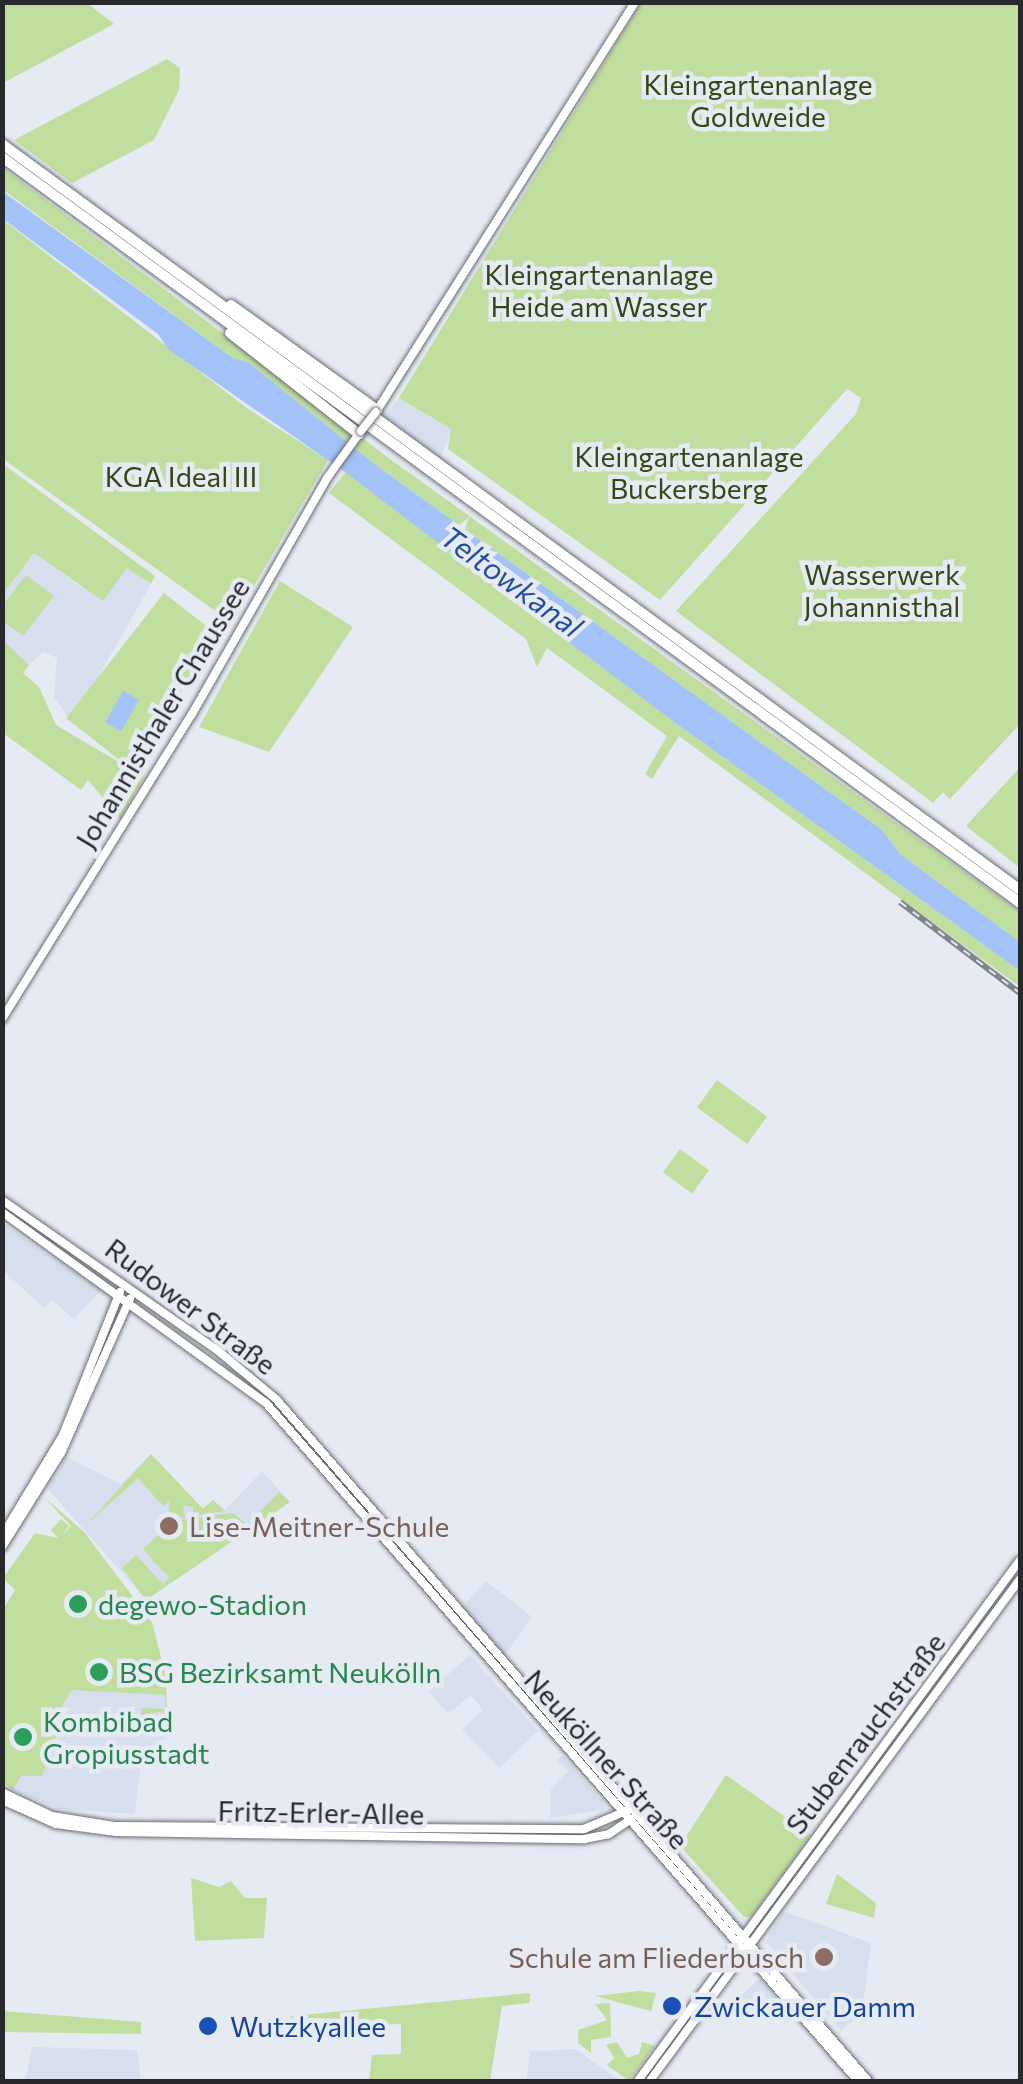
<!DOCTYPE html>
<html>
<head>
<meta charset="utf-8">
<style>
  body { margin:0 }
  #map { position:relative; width:1023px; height:2084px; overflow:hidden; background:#e6ebf3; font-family:Commissioner,sans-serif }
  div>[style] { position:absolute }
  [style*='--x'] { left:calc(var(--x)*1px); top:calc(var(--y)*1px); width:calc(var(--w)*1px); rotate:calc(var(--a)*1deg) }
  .built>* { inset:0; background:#d7dfee }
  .green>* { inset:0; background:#c0de9e; transform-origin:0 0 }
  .water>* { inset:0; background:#a3c2f8; transform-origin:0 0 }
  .roads { filter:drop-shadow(0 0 2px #696d74) drop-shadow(0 0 2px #696d74) }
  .secondary>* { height:8px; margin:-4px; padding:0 4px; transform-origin:4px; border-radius:4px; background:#fff }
  .highway>* { height:10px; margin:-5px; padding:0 5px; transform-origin:5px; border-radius:5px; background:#fff }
  .rail>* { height:6px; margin-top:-3px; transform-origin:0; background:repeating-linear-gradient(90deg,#e6ebf3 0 8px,#81848a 0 16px); box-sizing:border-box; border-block:2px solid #81848a }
  .bridges { filter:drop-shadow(0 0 2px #696d74) drop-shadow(0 0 2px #696d74) }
  .secondary-bridge>* { height:8px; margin:-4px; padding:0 4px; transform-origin:4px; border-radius:4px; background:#fff }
  .dots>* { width:28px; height:28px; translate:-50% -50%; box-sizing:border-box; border:5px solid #e6ebf3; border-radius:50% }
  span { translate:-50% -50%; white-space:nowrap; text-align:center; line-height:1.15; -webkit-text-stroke:9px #e6ebf3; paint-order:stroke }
  .park-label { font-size:28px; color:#334814 }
  .street-label { font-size:28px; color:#27292c }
  .education-label { font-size:28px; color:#785e54 }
  .left { translate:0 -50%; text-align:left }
  .right { translate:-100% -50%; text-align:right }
  .leisure-label { font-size:28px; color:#27864d }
  .transit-label { font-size:28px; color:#164399 }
  .water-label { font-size:30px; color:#244e9b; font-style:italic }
  .frame { position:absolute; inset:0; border:5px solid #27292c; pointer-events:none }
</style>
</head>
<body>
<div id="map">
  <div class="built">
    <i style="clip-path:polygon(399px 398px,452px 430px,439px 460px,383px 418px)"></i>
    <i style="clip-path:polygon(34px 553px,82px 588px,127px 567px,151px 584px,72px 723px,54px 697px,57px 658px,43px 652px,29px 665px,3px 640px,2px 594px)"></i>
    <i style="clip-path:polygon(2px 1223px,101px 1290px,74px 1319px,52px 1300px,44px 1308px,3px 1271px)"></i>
    <i style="clip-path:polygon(151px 1454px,203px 1509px,213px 1500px,225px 1510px,262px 1471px,290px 1502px,146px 1600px,48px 1489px,66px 1457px,121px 1484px)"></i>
    <i style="clip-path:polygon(486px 1581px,532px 1617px,504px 1656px,465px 1613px,464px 1605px)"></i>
    <i style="clip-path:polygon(470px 1655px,538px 1731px,499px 1768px,462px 1729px,483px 1710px,471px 1695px,448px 1714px,429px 1691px)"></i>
    <i style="clip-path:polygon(72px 1690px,167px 1691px,166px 1763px,155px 1763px,155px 1756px,141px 1762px,135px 1814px,59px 1809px,13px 1790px)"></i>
    <i style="clip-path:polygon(562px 1755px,605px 1804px,604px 1810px,550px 1818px,551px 1788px,568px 1771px,557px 1760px)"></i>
    <i style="clip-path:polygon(783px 1911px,871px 1943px,862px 2013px,841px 2031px,766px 1942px)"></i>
    <i style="clip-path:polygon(760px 1978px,777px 1998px,754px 2017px,730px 2006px)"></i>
    <i style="clip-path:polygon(32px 2047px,137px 2050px,141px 2081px,25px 2082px)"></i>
    <i style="clip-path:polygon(576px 2049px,620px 2081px,526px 2082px,530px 2051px)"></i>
  </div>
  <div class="green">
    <i style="clip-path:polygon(2px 3px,87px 3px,114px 24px,3px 83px)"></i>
    <i style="clip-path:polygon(641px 3px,1020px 3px,1020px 724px,950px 799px,943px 792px,933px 803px,676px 611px,856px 414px,861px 398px,847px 389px,660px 600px,448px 449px,451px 429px,399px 398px)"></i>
    <i style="clip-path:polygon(167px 59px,180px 68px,179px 90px,154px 140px,72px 183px,14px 140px)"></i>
    <i style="clip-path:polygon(2px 167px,390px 459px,1020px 912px,1020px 942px,901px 855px,882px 830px,373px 463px,248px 362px,233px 358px,3px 190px)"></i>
    <i style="clip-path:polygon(2px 219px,248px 409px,328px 460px,232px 623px,3px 459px)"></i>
    <i style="clip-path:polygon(3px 464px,155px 576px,151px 584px,127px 568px,103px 601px,34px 553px,3px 594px)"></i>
    <i style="clip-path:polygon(346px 472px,670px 719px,1020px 971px,1020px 987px,679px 736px,652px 779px,645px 774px,667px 736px,547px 648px,537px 667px,526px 639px,329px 493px)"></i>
    <i style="clip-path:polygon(26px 575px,54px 596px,23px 636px,3px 621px,3px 605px)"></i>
    <i style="clip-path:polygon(280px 581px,353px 627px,269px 752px,199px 727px)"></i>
    <i style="left:164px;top:593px;width:74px;height:159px;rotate:38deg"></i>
    <i style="clip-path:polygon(3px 640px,29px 665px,23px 673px,39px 687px,56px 725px,144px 777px,120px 819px,88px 780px,81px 790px,3px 733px)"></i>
    <i style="clip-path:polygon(1020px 767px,1020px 868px,966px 826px)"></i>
    <i style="left:717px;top:1080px;width:62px;height:34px;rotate:36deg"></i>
    <i style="left:680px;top:1149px;width:36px;height:29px;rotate:36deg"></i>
    <i style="clip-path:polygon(151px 1454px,203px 1509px,213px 1500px,225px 1511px,193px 1516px,193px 1507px,183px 1505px,185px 1518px,176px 1519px,168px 1510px,171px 1500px,163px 1506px,138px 1478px,86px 1525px)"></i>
    <i style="clip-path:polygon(279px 1492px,290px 1502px,146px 1600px,122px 1568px,136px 1555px,163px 1584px,169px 1578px,143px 1549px,158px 1535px,166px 1538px,162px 1532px,174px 1521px,233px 1513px,247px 1525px)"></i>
    <i style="clip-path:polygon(44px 1497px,84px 1532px,152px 1622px,166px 1677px,167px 1718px,162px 1711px,141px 1717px,141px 1708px,166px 1709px,165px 1695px,72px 1690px,48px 1730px,57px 1733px,42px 1776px,21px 1776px,13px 1790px,3px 1783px,2px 1611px,15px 1590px,3px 1578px,35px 1533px,58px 1538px,51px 1530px,61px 1519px,69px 1526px,62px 1535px,71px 1526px)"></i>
    <i style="clip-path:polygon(726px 1775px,811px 1835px,751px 1917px,744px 1917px,680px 1846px)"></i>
    <i style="clip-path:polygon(837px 1874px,876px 1903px,874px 1918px,826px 1904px)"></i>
    <i style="clip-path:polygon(191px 1878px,219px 1887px,231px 1881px,245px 1898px,267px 1898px,264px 1938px,195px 1941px)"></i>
    <i style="clip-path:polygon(639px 1991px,656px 1993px,651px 2011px,595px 1996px)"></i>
    <i style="clip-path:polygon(530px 1993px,530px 2003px,502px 2006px,490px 2081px,369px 2081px,372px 2055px,401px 2054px,401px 2024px,291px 2028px,291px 2016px)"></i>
    <i style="clip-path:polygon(610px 2003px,611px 2037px,591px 2040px,591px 2053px,578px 2043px,578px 2030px,607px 2020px,595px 2004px)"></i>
    <i style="clip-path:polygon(3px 2011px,141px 2022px,141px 2034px,3px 2032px)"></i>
    <i style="clip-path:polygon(617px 2042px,627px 2058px,639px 2054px,642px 2042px,655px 2046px,629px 2081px,607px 2065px,614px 2058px,606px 2045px)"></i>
  </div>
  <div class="water">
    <i style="clip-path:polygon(2px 191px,233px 358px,248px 362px,373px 463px,882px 830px,901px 855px,1020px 942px,1020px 971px,670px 719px,345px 472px,168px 349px,158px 334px,3px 219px)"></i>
    <i style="left:123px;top:691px;width:18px;height:36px;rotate:29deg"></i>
  </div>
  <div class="roads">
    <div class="secondary">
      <i style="--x:376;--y:412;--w:485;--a:-57.7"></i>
      <i style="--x:2;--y:1019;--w:359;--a:-58.1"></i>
      <i style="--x:192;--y:714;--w:272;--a:-60.2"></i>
      <i style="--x:327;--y:478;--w:58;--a:-54.1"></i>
      <i style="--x:2;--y:1200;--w:262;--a:34.9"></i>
      <i style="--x:217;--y:1350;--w:77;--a:39.7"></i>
      <i style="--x:276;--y:1399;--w:905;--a:49.03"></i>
      <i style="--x:2;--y:1212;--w:326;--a:35.9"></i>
      <i style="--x:266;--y:1403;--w:901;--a:48.87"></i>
      <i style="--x:2;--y:1536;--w:118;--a:-58.9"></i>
      <i style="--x:63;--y:1435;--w:154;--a:-68.3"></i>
      <i style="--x:2;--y:1547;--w:111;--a:-57.9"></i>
      <i style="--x:61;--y:1453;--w:169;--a:-65.9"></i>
      <i style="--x:2;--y:1792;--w:55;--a:25.6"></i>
      <i style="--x:52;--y:1816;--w:63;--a:9.2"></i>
      <i style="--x:114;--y:1826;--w:470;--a:0.4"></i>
      <i style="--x:584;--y:1829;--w:46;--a:-23.2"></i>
      <i style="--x:2;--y:1800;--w:59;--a:24"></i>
      <i style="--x:56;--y:1824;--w:61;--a:7.6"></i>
      <i style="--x:116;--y:1832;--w:468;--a:0.9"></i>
      <i style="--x:584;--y:1839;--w:25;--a:-11"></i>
      <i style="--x:609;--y:1834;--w:27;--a:-34"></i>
      <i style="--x:637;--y:2082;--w:647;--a:-53.73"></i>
      <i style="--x:649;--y:2082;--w:625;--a:-53.59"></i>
    </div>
    <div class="highway">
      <i style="--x:2;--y:144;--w:1262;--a:36.23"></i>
      <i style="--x:2;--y:157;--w:1262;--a:36.23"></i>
      <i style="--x:231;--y:305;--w:180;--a:35.7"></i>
      <i style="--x:230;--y:333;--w:164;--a:38.1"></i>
    </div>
  </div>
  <div class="rail">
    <i style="--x:900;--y:902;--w:151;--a:37.2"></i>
  </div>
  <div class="bridges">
    <div class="secondary-bridge">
      <i style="--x:361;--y:431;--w:24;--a:-52"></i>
    </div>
  </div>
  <div class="dots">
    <i style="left:169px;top:1526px;background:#8d6e63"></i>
    <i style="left:78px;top:1604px;background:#2e9e5b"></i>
    <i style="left:99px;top:1672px;background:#2e9e5b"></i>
    <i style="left:23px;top:1737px;background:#2e9e5b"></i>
    <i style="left:824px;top:1957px;background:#8d6e63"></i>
    <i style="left:672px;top:2006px;background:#1a4fb4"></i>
    <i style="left:208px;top:2026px;background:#1a4fb4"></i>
  </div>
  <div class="park-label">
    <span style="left:758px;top:100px">Kleingartenanlage<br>Goldweide</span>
    <span style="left:599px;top:290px">Kleingartenanlage<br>Heide am Wasser</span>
    <span style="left:689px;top:472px">Kleingartenanlage<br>Buckersberg</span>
    <span style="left:181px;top:476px">KGA Ideal III</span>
    <span style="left:882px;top:590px">Wasserwerk<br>Johannisthal</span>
  </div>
  <div class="street-label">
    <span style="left:162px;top:713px;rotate:-59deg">Johannisthaler Chaussee</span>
    <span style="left:191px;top:1306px;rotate:37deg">Rudower Straße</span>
    <span style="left:865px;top:1733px;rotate:-53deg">Stubenrauchstraße</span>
    <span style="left:607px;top:1759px;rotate:48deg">Neuköllner Straße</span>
    <span style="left:321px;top:1812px;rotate:1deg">Fritz-Erler-Allee</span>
  </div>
  <div class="education-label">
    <span class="left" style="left:189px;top:1526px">Lise-Meitner-Schule</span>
    <span class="right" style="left:804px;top:1957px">Schule am Fliederbusch</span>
  </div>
  <div class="leisure-label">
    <span class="left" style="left:98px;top:1604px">degewo-Stadion</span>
    <span class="left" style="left:119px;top:1672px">BSG Bezirksamt Neukölln</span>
    <span class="left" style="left:43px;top:1737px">Kombibad<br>Gropiusstadt</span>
  </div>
  <div class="transit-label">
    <span class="left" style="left:694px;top:2006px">Zwickauer Damm</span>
    <span class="left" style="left:230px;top:2026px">Wutzkyallee</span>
  </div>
  <div class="water-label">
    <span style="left:512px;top:581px;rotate:36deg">Teltowkanal</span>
  </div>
  <div class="frame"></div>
</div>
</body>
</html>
